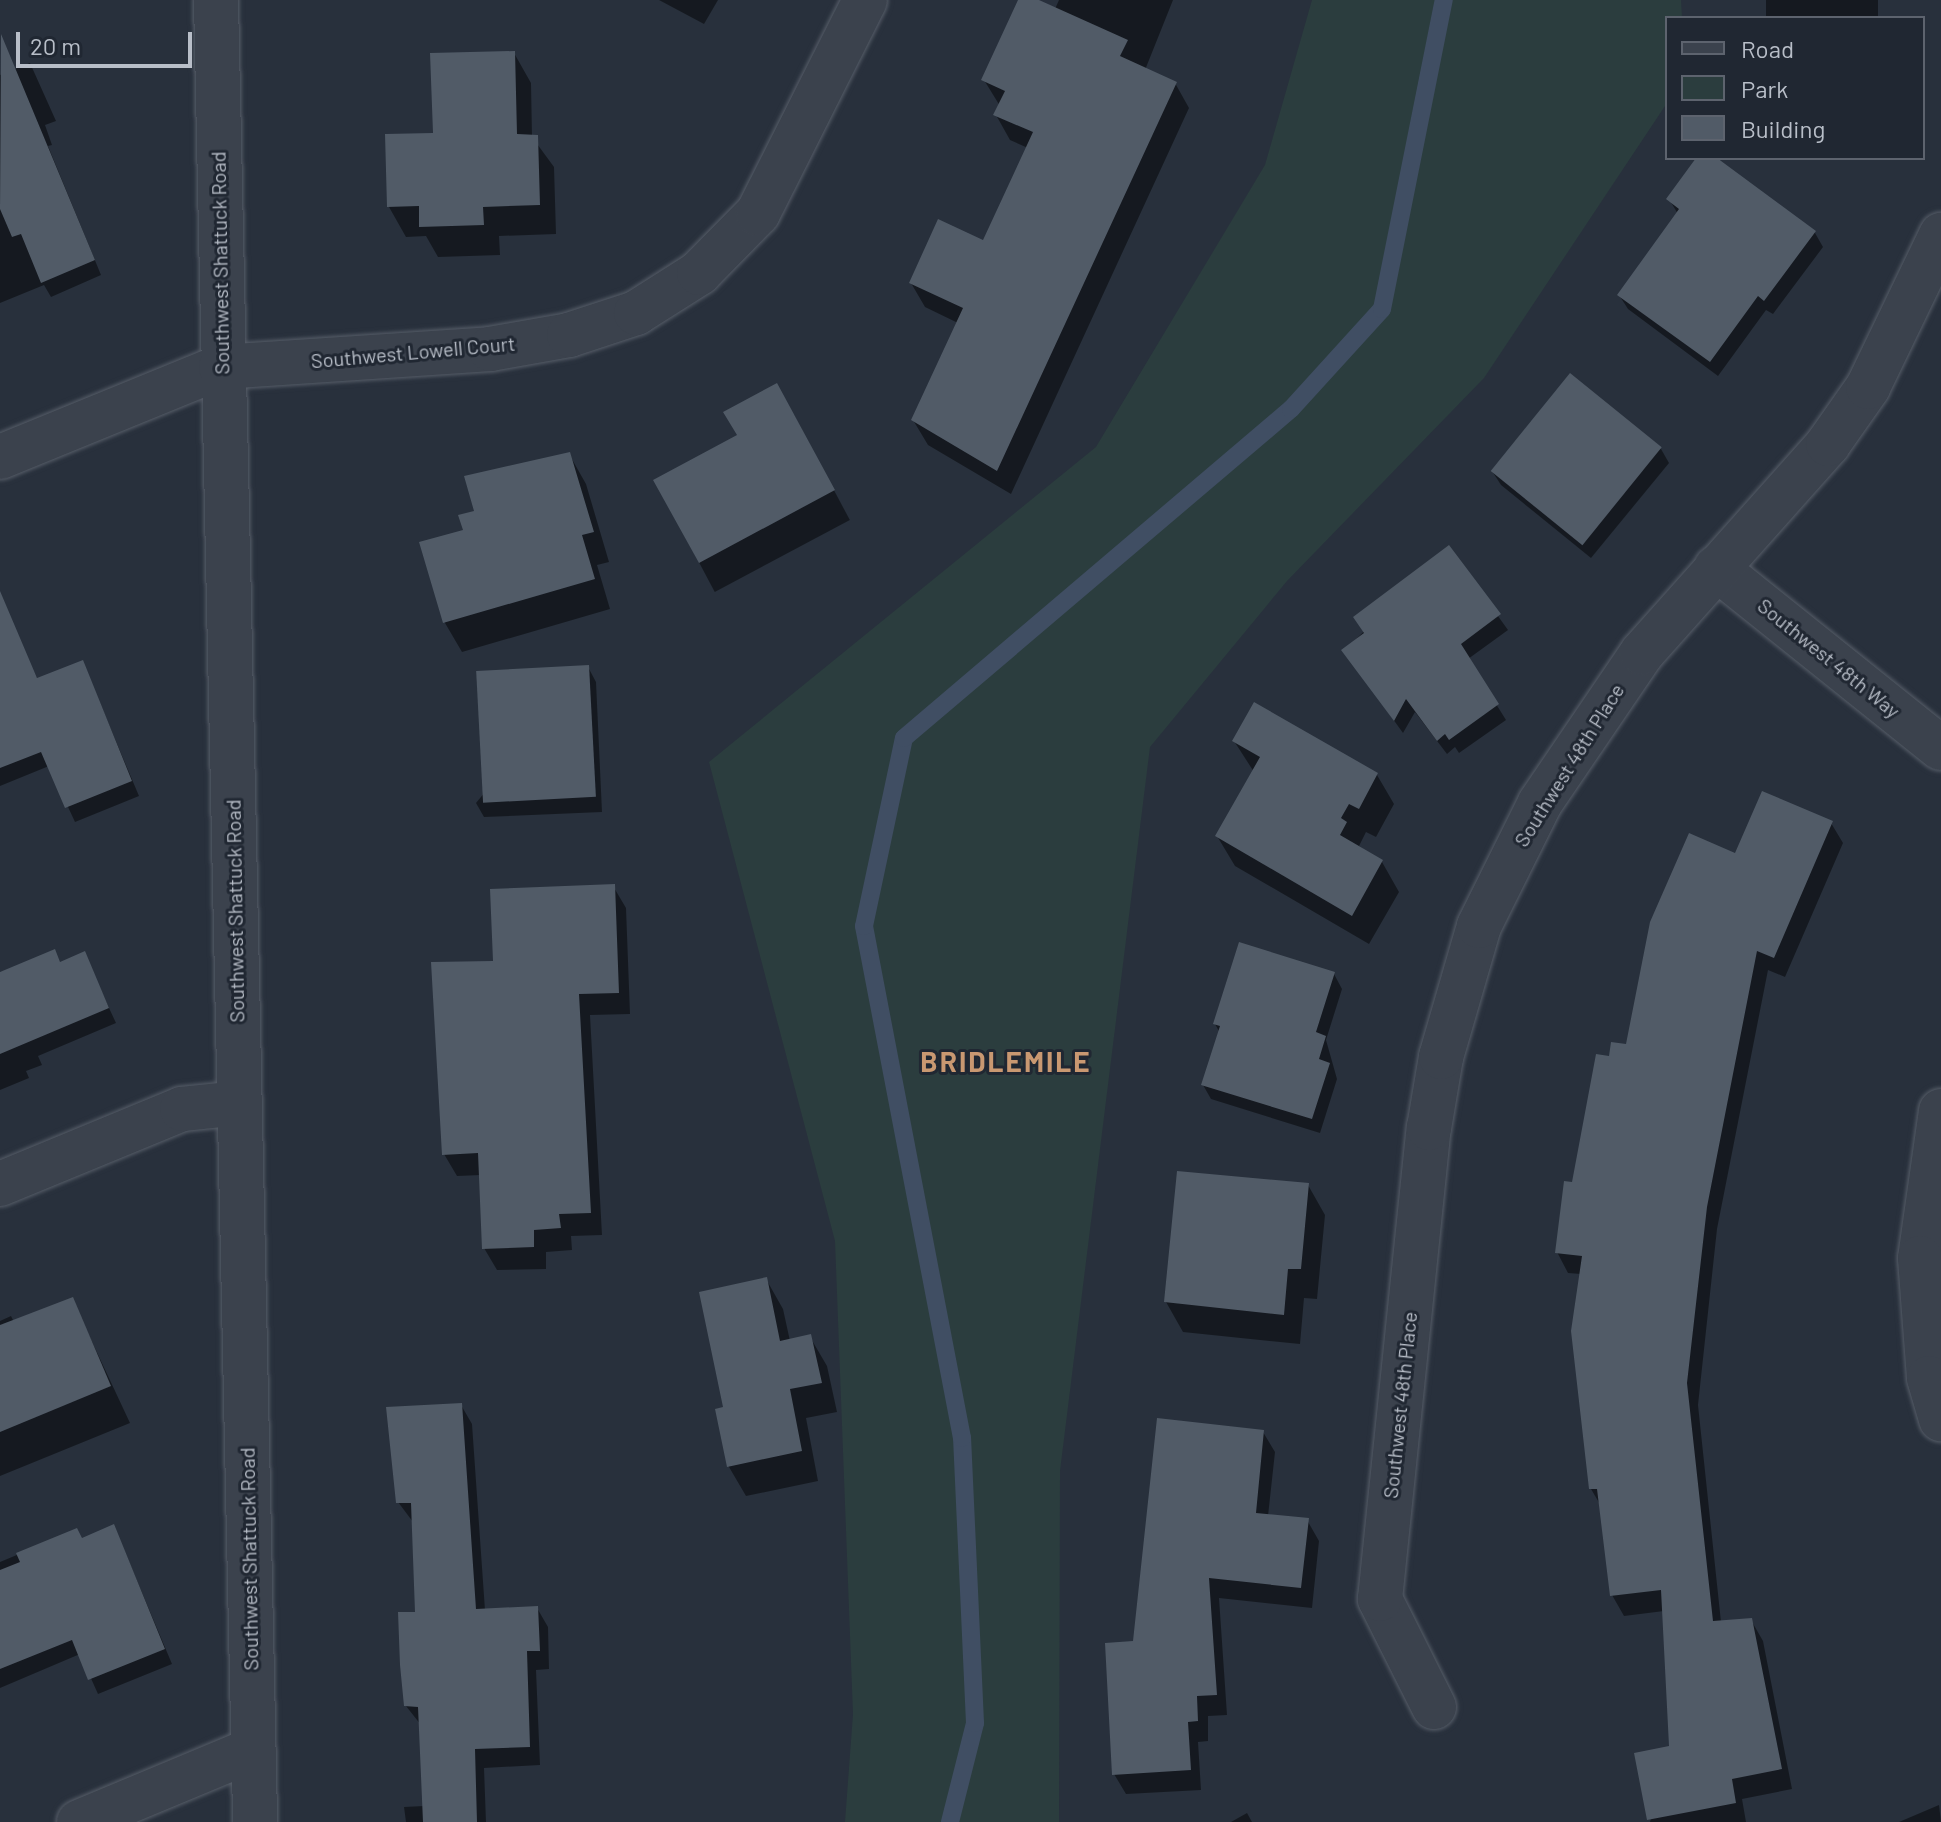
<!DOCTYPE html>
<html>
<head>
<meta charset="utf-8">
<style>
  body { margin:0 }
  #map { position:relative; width:1941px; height:1822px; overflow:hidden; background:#28303c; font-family:Barlow,sans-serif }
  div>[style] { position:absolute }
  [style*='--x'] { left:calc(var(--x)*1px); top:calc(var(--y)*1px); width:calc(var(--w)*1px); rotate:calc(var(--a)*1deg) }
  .green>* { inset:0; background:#2b3d3e }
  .shadow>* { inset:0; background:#0007; transform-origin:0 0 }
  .stream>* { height:18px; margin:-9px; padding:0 9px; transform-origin:9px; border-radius:9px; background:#404e63 }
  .building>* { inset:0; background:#515b67; transform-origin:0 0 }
  .roads { filter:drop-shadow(0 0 2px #565d68) drop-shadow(0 0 2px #565d68) }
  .minor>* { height:44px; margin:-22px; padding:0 22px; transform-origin:22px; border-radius:22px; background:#3b424d }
  .tertiary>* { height:44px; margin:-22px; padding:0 22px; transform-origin:22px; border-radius:22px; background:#3b424d }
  span { translate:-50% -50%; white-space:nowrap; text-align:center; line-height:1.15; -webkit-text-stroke:6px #202732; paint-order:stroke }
  .street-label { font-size:20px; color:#b8bec8 }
  .district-label { font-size:28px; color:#c99871; font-weight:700; letter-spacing:2px }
  .legend { position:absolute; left:1665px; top:16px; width:260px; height:144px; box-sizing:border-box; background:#202732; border:2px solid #5d636e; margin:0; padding:10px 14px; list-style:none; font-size:24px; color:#b8bec8 }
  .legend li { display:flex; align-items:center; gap:16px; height:40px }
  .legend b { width:40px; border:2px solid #5d636e }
  .scale { position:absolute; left:16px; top:32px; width:176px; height:36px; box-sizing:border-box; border:4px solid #b8bec8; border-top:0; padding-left:10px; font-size:24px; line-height:28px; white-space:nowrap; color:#b8bec8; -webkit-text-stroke:6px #202732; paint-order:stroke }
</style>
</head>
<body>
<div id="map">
  <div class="green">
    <i style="clip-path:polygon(1312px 0,1681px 0,1682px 18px,1667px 18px,1667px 103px,1484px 378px,1287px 581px,1150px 747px,1060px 1471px,1059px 1822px,845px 1822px,853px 1714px,835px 1241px,709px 762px,1096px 447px,1265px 165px)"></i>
  </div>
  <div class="shadow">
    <i style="clip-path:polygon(659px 0,718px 0,704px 24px)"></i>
    <i style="clip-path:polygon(1020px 0,1055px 9px,1059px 0,1173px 0,1145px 70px,1175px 83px,1189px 108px,1011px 494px,928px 445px,913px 420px,958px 323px,925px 307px,911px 283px,984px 243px,1028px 148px,1010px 140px,996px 115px,1000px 106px,984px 80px)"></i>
    <i style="left:1766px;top:0;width:112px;height:18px"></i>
    <i style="clip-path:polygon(514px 53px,531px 83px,532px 137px,554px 167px,556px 234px,499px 236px,500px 255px,438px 257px,426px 236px,406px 237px,389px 207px,435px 135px)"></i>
    <i style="clip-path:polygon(30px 63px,56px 121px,45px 125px,52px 145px,48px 146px,101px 275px,51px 297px,44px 285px,0 303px,0 75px)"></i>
    <i style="clip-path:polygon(1698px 158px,1713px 158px,1815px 233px,1823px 247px,1773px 314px,1766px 310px,1718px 376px,1628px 309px,1619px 295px,1678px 214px,1669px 199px)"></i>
    <i style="left:794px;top:415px;width:119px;height:153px;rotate:62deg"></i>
    <i style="clip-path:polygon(1661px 449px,1669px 463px,1591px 558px,1501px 485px,1492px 471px)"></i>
    <i style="clip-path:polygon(569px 454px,586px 484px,609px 562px,597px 565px,610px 609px,462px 652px,445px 623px,422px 544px,465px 532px,476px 512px)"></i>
    <i style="clip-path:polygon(1449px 548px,1508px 630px,1468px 659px,1506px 720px,1459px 753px,1455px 747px,1447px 754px,1415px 712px,1403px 733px,1344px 651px)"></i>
    <i style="clip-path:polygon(0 632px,24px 653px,38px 680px,83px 663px,139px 796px,75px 822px,49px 766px,0 786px)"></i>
    <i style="clip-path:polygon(588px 667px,596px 682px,602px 812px,484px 817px,476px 803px)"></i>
    <i style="clip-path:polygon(1234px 741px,1377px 775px,1394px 804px,1376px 837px,1366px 832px,1359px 846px,1382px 862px,1399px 892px,1369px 944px,1235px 866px,1217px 836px,1254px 772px)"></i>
    <i style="clip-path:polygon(1831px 823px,1843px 843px,1785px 977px,1768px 970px,1717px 1229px,1698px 1405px,1721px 1622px,1751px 1620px,1763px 1641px,1792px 1789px,1742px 1799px,1746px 1822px,1650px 1822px,1671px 1747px,1664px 1611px,1624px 1616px,1612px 1595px,1601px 1506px,1591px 1489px,1581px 1274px,1568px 1273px,1557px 1252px,1611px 1058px,1628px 1047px,1736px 856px)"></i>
    <i style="clip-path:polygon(613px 886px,626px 908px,630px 1014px,590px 1015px,602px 1235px,571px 1236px,572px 1250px,546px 1252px,546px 1269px,497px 1270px,484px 1248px,481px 1175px,457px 1176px,444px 1154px,495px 963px)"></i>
    <i style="clip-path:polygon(84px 954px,116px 1023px,38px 1056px,42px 1065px,26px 1071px,29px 1078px,0 1090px,0 972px,61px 964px)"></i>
    <i style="clip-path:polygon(1334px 974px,1342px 989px,1326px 1040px,1337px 1079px,1320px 1133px,1211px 1099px,1203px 1085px,1220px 1033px,1215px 1024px)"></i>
    <i style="clip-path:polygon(1308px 1185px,1325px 1215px,1317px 1299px,1304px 1298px,1300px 1344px,1183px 1332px,1166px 1302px)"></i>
    <i style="clip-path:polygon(766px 1279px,783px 1309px,790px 1341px,810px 1337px,827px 1366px,837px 1412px,806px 1418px,818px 1481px,746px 1496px,729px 1467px,717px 1411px,726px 1409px)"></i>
    <i style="clip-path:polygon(72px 1299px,130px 1423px,0 1476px,0 1321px,11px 1316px,14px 1322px)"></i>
    <i style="clip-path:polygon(461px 1405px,472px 1424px,485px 1610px,537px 1608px,548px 1627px,549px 1669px,536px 1670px,540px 1765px,484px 1768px,486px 1822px,406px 1822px,404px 1807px,424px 1806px,421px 1725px,406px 1706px,417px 1613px,413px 1522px,398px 1502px)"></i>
    <i style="clip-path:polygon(1263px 1432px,1275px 1452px,1268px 1516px,1307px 1520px,1319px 1541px,1312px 1608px,1219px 1598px,1227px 1715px,1208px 1716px,1208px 1741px,1198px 1742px,1201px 1790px,1126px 1794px,1114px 1774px,1135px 1643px)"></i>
    <i style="clip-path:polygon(114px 1526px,172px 1664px,98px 1694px,80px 1654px,0 1688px,0 1562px,77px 1530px,82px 1540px)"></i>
    <i style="clip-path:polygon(1939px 1805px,1941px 1822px,1899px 1822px)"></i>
    <i style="clip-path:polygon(1247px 1813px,1252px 1822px,1231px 1822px)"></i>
  </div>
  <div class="stream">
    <i style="--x:950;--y:1822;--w:102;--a:-75.8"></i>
    <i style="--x:975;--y:1723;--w:285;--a:-92.6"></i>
    <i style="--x:962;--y:1438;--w:521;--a:-100.84"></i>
    <i style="--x:864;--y:926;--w:192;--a:-78"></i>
    <i style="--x:904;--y:738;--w:508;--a:-40.37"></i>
    <i style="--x:1291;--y:409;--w:135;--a:-47.7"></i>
    <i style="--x:1382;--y:309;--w:315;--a:-78.7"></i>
  </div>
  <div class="building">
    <i style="clip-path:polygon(1018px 0,1039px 0,1128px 40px,1120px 56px,1177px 82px,997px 471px,911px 420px,963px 308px,909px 283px,938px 219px,983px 240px,1033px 132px,993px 115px,1005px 91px,981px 80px)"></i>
    <i style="clip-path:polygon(1px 34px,95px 260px,41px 283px,21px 234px,12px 237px,0 209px)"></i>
    <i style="clip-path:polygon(515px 51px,517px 134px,538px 135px,540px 205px,483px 207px,484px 225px,419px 227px,419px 206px,387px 207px,385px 134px,433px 133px,430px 53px)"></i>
    <i style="clip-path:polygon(1696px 158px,1717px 158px,1816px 231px,1764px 301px,1758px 296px,1710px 362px,1617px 295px,1679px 209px,1666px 199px)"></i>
    <i style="left:1570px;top:373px;width:118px;height:126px;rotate:39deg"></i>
    <i style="clip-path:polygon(777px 383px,835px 490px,699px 563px,653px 480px,737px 435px,723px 412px)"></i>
    <i style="clip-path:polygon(570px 452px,594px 532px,582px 535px,595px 579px,443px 623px,419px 542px,463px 530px,458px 515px,474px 511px,464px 476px)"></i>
    <i style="clip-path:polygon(1449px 545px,1501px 614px,1461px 644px,1499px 704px,1449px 740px,1445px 734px,1437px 741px,1406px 699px,1394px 721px,1341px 650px,1364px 633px,1353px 617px)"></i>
    <i style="clip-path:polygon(0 591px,37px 678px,83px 660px,132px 781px,65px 808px,41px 752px,0 768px)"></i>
    <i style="left:589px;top:665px;width:132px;height:113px;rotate:87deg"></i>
    <i style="clip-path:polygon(1254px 702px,1378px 773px,1359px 809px,1349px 804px,1341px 818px,1347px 822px,1340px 835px,1383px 860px,1352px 916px,1215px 836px,1260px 757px,1232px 741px)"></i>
    <i style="clip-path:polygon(1762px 791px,1833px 821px,1774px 958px,1757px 951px,1707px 1207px,1687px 1383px,1713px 1621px,1752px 1618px,1782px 1769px,1732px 1779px,1736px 1803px,1647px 1820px,1634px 1753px,1669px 1746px,1661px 1590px,1610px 1596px,1597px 1489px,1589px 1489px,1571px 1331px,1582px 1256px,1555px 1253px,1564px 1181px,1572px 1182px,1596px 1054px,1609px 1056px,1611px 1042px,1626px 1044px,1650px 922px,1689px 833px,1735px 853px)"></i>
    <i style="clip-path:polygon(615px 884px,619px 993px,579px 994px,591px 1213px,559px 1214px,561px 1228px,534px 1230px,534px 1247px,482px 1249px,478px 1153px,442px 1155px,431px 962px,493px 961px,490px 889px)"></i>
    <i style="clip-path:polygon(1239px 942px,1335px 972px,1316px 1032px,1326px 1036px,1319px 1059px,1330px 1063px,1312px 1119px,1201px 1085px,1220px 1026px,1213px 1024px)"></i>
    <i style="clip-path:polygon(55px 949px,60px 962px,85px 951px,109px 1008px,0 1054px,0 972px)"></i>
    <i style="clip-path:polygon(1177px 1171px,1309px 1183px,1301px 1269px,1288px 1269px,1284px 1315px,1164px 1302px)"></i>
    <i style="clip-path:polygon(767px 1277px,780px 1341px,811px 1334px,822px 1383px,790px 1389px,802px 1451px,727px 1467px,715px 1409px,723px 1407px,699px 1292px)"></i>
    <i style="clip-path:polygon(73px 1297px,111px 1386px,0 1432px,0 1325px)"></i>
    <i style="clip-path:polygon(462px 1403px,476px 1609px,538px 1606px,540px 1651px,527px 1651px,530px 1747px,475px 1749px,477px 1822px,423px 1822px,418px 1707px,404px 1706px,400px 1665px,398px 1612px,415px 1612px,411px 1503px,396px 1503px,386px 1407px)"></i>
    <i style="clip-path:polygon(1157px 1418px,1264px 1430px,1256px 1513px,1309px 1518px,1301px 1588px,1209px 1578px,1217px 1695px,1197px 1696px,1198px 1721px,1188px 1722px,1191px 1770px,1112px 1775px,1105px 1643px,1133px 1641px)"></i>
    <i style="clip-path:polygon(114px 1524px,165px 1649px,88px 1680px,72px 1640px,0 1669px,0 1570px,20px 1562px,16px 1553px,77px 1528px,82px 1538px)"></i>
  </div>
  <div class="roads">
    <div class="minor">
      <i style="--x:0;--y:457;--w:239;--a:-22.2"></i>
      <i style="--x:221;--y:367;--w:270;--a:-3.8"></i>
      <i style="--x:490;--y:349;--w:80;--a:-10"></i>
      <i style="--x:569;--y:335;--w:71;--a:-18.2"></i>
      <i style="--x:636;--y:313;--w:75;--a:-32.4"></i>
      <i style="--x:699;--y:273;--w:84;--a:-45.5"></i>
      <i style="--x:758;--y:213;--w:238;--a:-63.3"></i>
      <i style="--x:1716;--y:568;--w:288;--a:38.7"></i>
      <i style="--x:1941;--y:1111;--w:148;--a:98.1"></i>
      <i style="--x:1920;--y:1258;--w:120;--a:85.7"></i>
      <i style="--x:1929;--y:1378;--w:43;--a:73.7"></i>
      <i style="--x:0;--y:1184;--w:197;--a:-22.4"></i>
      <i style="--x:182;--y:1109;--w:57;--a:-6"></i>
      <i style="--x:1434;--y:1707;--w:121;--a:-116.6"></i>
      <i style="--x:1380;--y:1599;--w:474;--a:-84.1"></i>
      <i style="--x:1429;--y:1128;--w:72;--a:-80.4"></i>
      <i style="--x:1441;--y:1057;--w:136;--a:-73.8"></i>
      <i style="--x:1479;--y:926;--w:137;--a:-63.6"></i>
      <i style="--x:1540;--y:803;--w:181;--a:-55.8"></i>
      <i style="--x:1642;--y:653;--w:280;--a:-48.3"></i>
      <i style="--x:1828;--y:444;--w:70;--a:-54.9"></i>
      <i style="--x:1868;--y:387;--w:169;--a:-64.3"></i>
      <i style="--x:79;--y:1822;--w:187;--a:-22.6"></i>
    </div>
    <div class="tertiary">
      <i style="--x:216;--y:0;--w:1822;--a:88.77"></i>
    </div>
  </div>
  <div class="street-label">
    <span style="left:220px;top:263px;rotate:-91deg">Southwest Shattuck Road</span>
    <span style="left:413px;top:352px;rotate:-5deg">Southwest Lowell Court</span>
    <span style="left:1829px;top:658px;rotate:39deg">Southwest 48th Way</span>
    <span style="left:1569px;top:765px;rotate:-58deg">Southwest 48th Place</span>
    <span style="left:235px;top:911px;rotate:-91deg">Southwest Shattuck Road</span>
    <span style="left:1400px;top:1405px;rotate:-84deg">Southwest 48th Place</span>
    <span style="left:249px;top:1559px;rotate:-91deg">Southwest Shattuck Road</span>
  </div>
  <div class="district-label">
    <span style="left:1006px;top:1061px">BRIDLEMILE</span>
  </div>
  <ul class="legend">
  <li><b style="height:10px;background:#3b424d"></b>Road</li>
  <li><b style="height:22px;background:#2b3d3e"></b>Park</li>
  <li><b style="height:22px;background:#515b67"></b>Building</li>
  </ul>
  <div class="scale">20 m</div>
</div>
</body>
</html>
